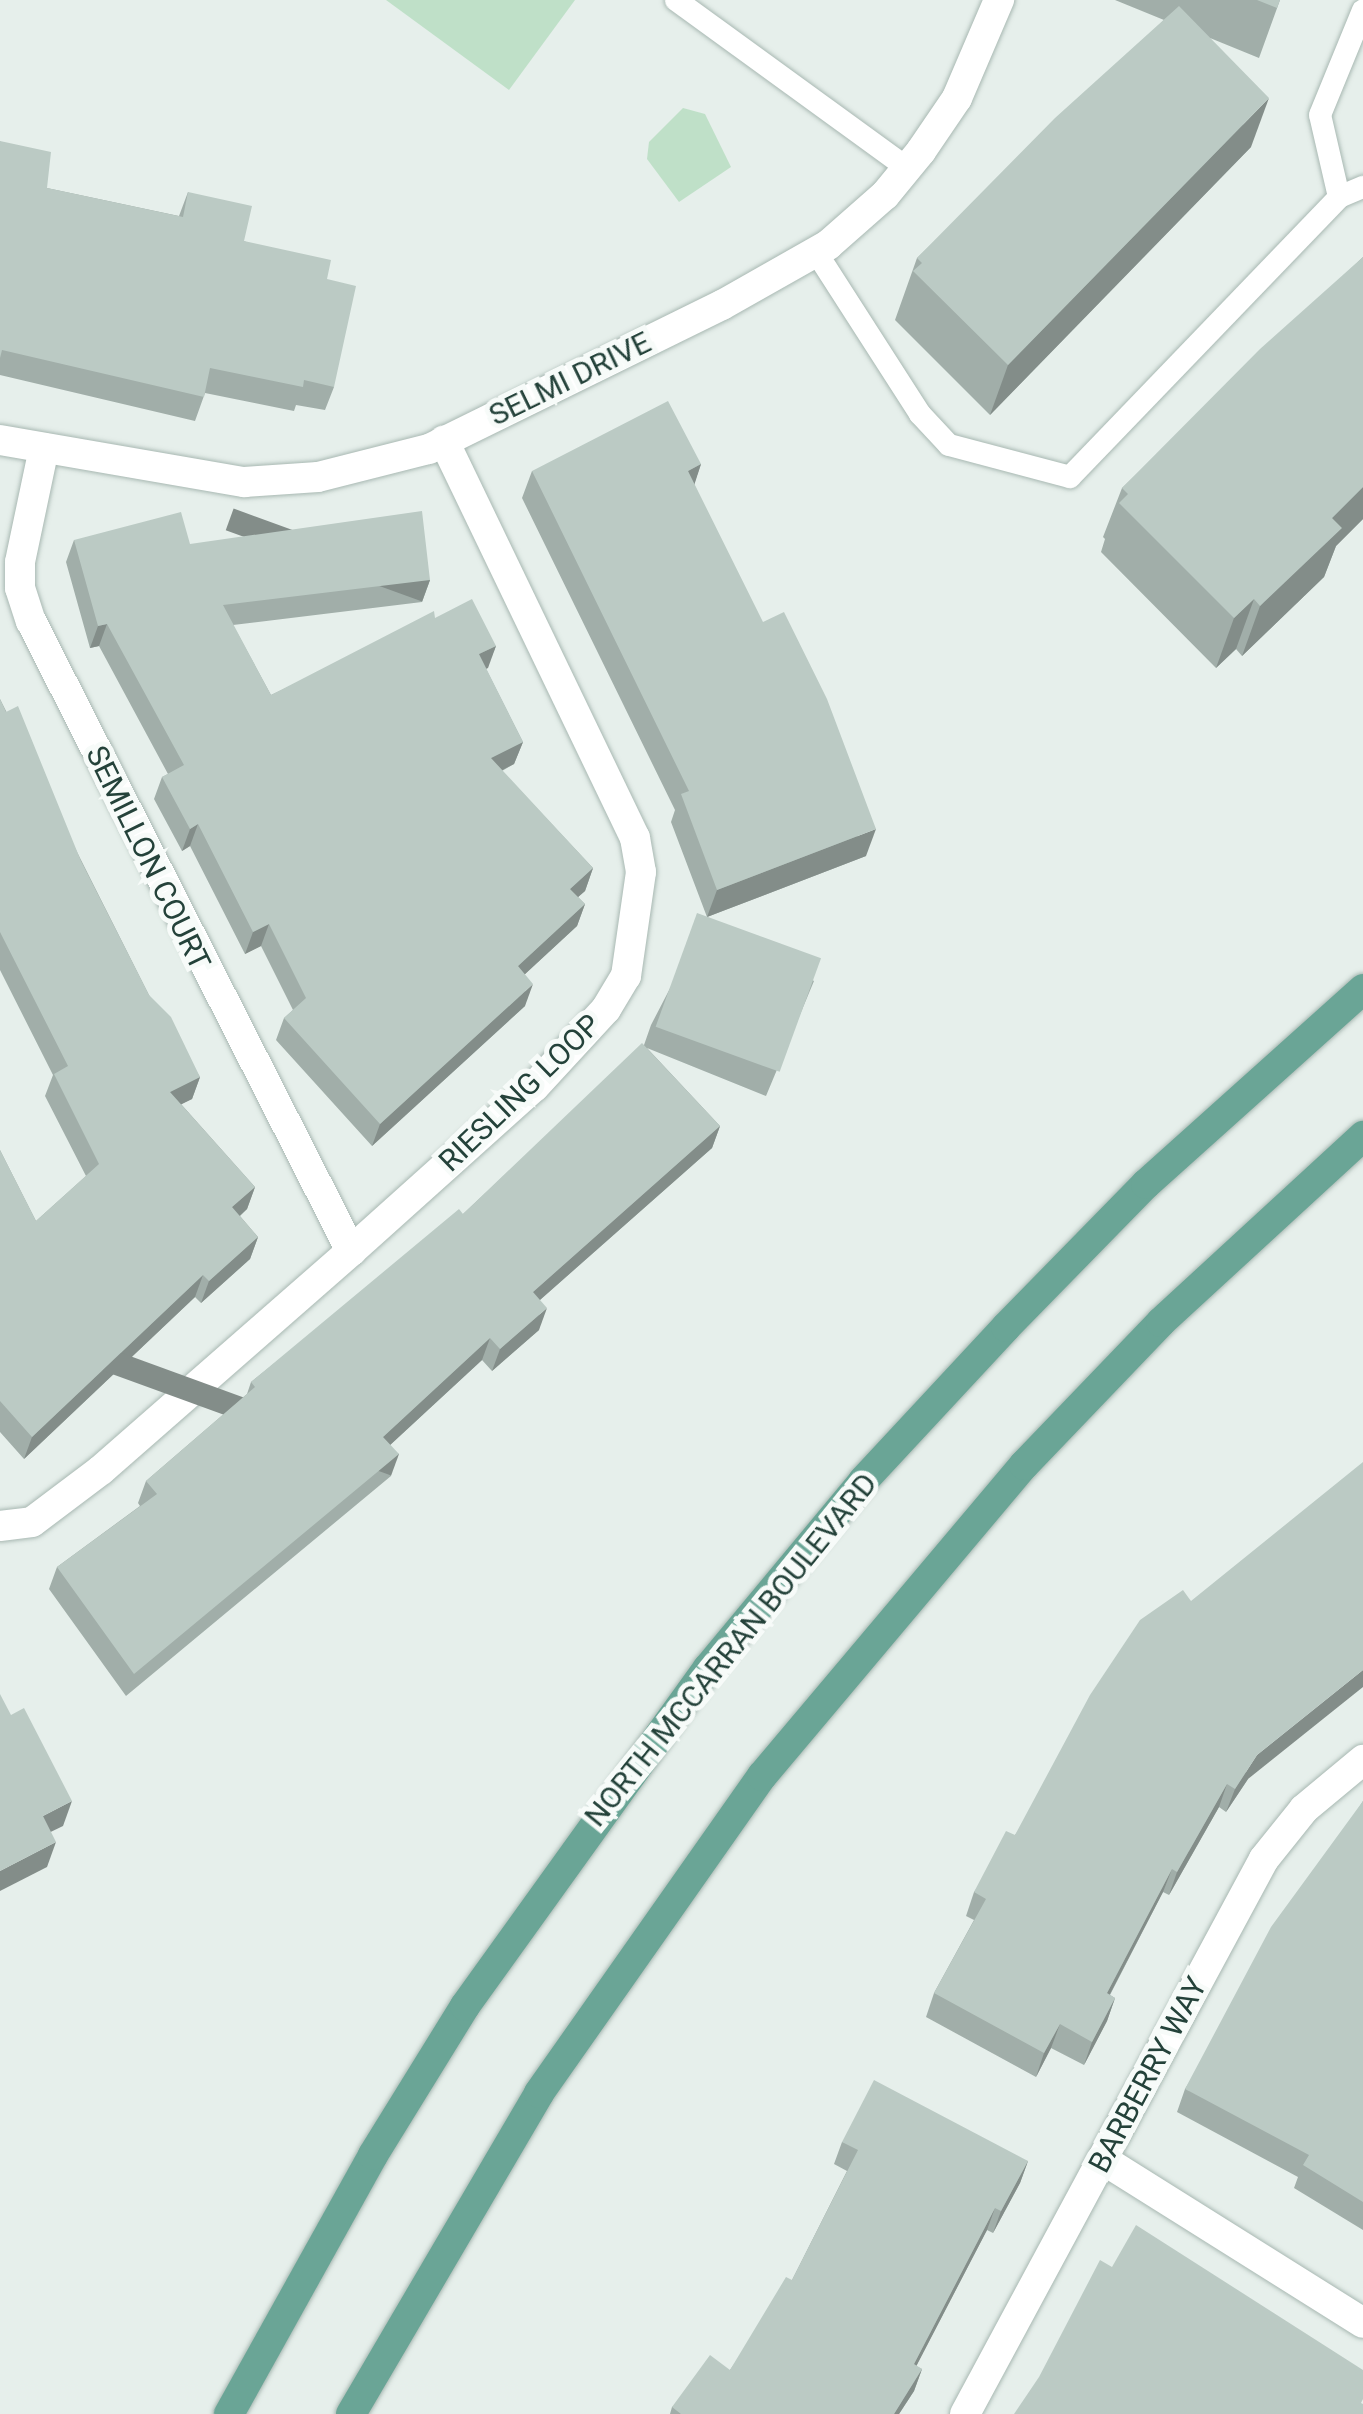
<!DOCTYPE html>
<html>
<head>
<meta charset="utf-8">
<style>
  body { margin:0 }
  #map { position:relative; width:1363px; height:2414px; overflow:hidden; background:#e6efeb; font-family:Roboto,sans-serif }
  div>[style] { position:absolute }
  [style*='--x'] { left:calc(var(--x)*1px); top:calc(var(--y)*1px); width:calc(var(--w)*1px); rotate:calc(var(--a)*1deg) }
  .green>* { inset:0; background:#bfe0c8 }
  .roads { filter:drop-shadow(0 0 2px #a8b8b2) drop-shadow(0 0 2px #a8b8b2) }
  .lane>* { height:22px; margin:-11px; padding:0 11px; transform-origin:11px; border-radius:11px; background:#fff }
  .street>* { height:30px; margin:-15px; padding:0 15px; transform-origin:15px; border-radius:15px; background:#fff }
  .primary>* { height:30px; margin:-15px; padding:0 15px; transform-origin:15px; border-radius:15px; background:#6aa596 }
  .wall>* { inset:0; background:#a1aea9 }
  .shaded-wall>* { inset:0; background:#838d89; transform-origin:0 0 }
  .building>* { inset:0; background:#bbcac4; transform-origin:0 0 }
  span { translate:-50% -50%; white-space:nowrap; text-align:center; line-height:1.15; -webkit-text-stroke:10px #f7fbf9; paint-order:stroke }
  .street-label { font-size:30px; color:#24423a }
</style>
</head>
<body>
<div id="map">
  <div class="green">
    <i style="clip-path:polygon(386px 0,575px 0,509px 90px)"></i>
    <i style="clip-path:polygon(683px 108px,705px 114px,731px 167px,679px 202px,647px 159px,649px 142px)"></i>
  </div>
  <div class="roads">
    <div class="lane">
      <i style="--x:676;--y:0;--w:286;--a:36"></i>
      <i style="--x:1339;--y:197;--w:26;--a:-23"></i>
      <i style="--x:816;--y:252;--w:193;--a:57.3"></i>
      <i style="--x:920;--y:414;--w:42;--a:46.9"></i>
      <i style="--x:949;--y:445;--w:125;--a:14.8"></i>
      <i style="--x:1070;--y:477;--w:388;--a:-46.1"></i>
      <i style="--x:1339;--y:197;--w:84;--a:-103"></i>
      <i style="--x:1320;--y:115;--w:113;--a:-67.7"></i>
    </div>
    <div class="street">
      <i style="--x:0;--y:440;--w:248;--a:9.8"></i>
      <i style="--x:244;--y:482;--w:74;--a:-3.9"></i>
      <i style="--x:318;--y:477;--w:114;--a:-14.2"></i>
      <i style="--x:429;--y:449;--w:326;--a:-26.2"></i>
      <i style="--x:722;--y:305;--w:122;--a:-29.5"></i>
      <i style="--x:828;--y:245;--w:76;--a:-41.3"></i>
      <i style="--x:885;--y:195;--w:57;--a:-50.7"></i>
      <i style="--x:921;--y:151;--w:64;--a:-55.8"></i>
      <i style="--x:957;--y:98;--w:107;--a:-66.8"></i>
      <i style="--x:44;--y:448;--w:116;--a:101.9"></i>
      <i style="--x:20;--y:562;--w:26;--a:90"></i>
      <i style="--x:20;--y:588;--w:35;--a:72"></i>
      <i style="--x:31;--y:621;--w:707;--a:63.07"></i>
      <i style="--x:0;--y:1526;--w:32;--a:-7"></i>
      <i style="--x:32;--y:1522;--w:86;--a:-37"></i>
      <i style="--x:101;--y:1470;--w:332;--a:-41.2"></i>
      <i style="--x:351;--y:1251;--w:246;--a:-41.9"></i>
      <i style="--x:534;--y:1087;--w:106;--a:-47.3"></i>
      <i style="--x:606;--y:1009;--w:39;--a:-59"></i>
      <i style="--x:626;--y:976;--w:105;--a:-81.8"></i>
      <i style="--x:641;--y:872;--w:35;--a:-100"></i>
      <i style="--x:635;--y:838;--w:441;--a:-115.7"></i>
      <i style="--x:1102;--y:2159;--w:308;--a:32.1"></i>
      <i style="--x:965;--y:2414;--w:630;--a:-61.69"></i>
      <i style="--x:1264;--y:1859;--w:64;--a:-51.3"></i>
      <i style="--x:1304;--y:1809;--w:77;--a:-39.7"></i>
    </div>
    <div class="primary">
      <i style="--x:229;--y:2414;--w:296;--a:-60.9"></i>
      <i style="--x:373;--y:2155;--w:175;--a:-58.3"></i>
      <i style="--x:465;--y:2006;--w:416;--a:-54.3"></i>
      <i style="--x:708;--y:1668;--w:243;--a:-50.3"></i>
      <i style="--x:863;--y:1481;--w:210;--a:-47.1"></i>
      <i style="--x:1006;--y:1327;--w:200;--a:-45.6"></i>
      <i style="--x:1146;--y:1184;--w:292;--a:-41.9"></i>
      <i style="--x:351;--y:2414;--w:372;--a:-59.6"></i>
      <i style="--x:539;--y:2093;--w:388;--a:-54.9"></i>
      <i style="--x:762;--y:1776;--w:407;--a:-49.9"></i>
      <i style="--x:1024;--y:1465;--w:198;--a:-46.2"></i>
      <i style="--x:1161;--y:1322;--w:275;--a:-42.6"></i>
    </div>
  </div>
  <div class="wall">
    <i style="clip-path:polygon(1115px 0,1280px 0,1259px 58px,1210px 38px,1251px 147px,990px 415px,895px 320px,917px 258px,1164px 20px)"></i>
    <i style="clip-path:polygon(0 141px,47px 188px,179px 216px,188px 192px,244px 241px,327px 279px,334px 387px,325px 410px,296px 405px,294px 411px,205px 393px,195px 421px,0 375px)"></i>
    <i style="clip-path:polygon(1363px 257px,1363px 519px,1336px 546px,1324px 577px,1242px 656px,1236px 649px,1216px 668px,1101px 552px,1105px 539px,1103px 537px,1122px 488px)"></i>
    <i style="clip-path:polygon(701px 464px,694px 484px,866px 856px,707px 917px,814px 981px,766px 1096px,647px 1048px,720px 1126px,712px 1148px,540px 1300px,539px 1330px,492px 1371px,482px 1360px,390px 1445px,391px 1476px,126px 1696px,49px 1589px,57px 1567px,140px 1506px,138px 1503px,146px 1481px,247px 1394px,251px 1382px,463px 1214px,644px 1045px,651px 1025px,707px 917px,671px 822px,675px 810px,522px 498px,532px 471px)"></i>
    <i style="clip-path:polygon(74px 540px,190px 544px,430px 580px,422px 602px,233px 625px,271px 695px,435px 618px,496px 646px,486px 669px,523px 742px,514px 764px,502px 771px,593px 868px,585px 891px,578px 897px,585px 904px,577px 926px,525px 974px,525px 1006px,372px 1146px,276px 1040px,284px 1018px,293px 1010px,261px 946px,245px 954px,190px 846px,182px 851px,154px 799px,162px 777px,168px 774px,99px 646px,90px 648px,66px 562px)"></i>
    <i style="clip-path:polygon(0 699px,149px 995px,200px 1077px,192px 1099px,181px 1104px,255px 1187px,247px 1209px,240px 1216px,258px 1237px,250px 1259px,201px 1303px,195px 1297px,24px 1459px,0 1432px,0 1150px,36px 1221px,86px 1176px,45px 1096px,53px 1075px,0 970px)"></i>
    <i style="clip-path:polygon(1191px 1601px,1248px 1779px,1226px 1812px,1219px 1807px,1169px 1895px,1163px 1892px,1110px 1995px,1115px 1998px,1107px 2021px,1084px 2065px,1051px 2048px,1036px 2077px,926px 2017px,934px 1993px,974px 1920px,966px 1916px,974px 1892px,1015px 1835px)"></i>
    <i style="clip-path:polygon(1363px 1801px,1363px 2230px,1294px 2188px,1298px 2177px,1177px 2112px,1185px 2089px)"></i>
    <i style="clip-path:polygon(842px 2142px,1028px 2161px,1020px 2183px,993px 2233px,987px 2230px,916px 2366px,922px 2369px,914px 2391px,899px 2414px,670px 2414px,672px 2407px,730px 2370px,792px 2280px,847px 2171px,834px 2164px)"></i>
  </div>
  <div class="shaded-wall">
    <i style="clip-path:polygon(1269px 98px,1251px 147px,990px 415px,1008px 365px)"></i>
    <i style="clip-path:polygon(701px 464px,692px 492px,688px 471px)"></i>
    <i style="clip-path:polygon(1363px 487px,1363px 519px,1336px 546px,1324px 577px,1242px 656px,1260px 606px,1332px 518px)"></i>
    <i style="left:430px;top:580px;width:23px;height:209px;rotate:110deg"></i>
    <i style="clip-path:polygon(1254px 599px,1236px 649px,1216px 668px,1234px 618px)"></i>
    <i style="clip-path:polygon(107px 624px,99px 646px,90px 648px,98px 626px)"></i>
    <i style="clip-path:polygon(496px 646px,488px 668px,471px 676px,479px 654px)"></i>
    <i style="clip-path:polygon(523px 742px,514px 764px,483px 780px,491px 758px)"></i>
    <i style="clip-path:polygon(198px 824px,190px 846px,182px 851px,190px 829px)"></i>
    <i style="clip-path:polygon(876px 829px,866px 856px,707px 917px,717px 890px)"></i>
    <i style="clip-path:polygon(593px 868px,585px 891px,562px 911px,570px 889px)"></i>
    <i style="clip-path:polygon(585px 904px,577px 926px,510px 988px,518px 966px)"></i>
    <i style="clip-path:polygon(269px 924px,261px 946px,245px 954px,253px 932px)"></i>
    <i style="clip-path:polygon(533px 984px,525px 1006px,372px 1146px,380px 1124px)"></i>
    <i style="clip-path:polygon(200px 1077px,192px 1099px,162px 1114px,170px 1092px)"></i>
    <i style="clip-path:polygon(720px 1126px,712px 1148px,524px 1314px,533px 1292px)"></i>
    <i style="clip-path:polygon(255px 1187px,247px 1209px,224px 1230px,232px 1207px)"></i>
    <i style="clip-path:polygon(258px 1237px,250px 1259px,201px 1303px,209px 1281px)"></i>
    <i style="clip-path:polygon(203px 1275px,195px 1297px,24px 1459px,32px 1437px)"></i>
    <i style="clip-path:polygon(547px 1308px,539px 1330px,492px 1371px,500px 1349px)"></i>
    <i style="clip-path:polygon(490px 1338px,482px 1360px,375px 1459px,383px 1437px)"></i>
    <i style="left:399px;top:1454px;width:23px;height:344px;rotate:110deg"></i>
    <i style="clip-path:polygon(1363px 1670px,1363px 1687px,1248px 1779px,1226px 1812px,1235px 1789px,1257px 1755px)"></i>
    <i style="clip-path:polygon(1227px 1784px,1219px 1807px,1169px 1895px,1177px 1872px)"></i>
    <i style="clip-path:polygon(72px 1801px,63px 1826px,34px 1840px,43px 1816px)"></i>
    <i style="clip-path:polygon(56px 1842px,47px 1867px,0 1891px,0 1871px)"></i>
    <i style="clip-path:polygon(1172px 1869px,1163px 1892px,1098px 2017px,1107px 1993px)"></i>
    <i style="clip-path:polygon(1115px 1998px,1107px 2021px,1084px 2065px,1092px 2042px)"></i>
    <i style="clip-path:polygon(1060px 2024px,1051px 2048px,1036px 2077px,1044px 2053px)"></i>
    <i style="clip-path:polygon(1028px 2161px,1020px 2183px,993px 2233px,1001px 2211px)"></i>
    <i style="clip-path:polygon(995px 2208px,987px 2230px,906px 2386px,914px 2364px)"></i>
    <i style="clip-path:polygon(922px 2369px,914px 2391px,899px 2414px,894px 2414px)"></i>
  </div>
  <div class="building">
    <i style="clip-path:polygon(1257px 0,1280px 0,1277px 8px)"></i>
    <i style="clip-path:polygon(1179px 6px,1269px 98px,1008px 365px,913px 271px,922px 263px,917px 258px,1055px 118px)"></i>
    <i style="clip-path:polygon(0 141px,51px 152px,47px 188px,183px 217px,188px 192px,252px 206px,244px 241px,331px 260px,327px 279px,356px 286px,334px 387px,304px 380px,303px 387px,210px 368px,204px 397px,2px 350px,0 358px)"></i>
    <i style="clip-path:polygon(1363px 257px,1363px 487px,1332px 518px,1342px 528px,1260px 606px,1254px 599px,1234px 618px,1119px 503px,1128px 494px,1122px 488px,1260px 349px)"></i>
    <i style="clip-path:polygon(668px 401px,701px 464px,688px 471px,763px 622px,784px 612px,827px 699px,876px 829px,717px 890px,681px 794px,689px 791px,532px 471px)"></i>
    <i style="clip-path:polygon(422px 511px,430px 580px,223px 605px,271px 695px,434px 611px,435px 618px,472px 599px,496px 646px,479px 654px,523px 742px,491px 758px,593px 868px,570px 889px,585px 904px,518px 966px,533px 984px,380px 1124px,284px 1018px,306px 998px,269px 924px,253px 932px,198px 824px,190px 829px,162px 777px,184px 765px,107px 624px,98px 626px,74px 540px,181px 512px,190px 544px)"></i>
    <i style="clip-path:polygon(0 699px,6px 712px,18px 706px,81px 861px,149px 995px,171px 1017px,200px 1077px,170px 1092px,255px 1187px,232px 1207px,258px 1237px,209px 1281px,203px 1275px,32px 1437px,0 1401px,0 1150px,36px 1221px,99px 1164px,54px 1074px,68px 1066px,0 932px)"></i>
    <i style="left:697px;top:913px;width:132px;height:121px;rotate:20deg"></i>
    <i style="clip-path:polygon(642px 1043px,720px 1126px,533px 1292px,547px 1308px,500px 1349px,490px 1338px,383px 1437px,399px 1454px,134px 1674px,57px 1567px,157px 1494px,146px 1481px,255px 1387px,251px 1382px,459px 1209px,463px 1214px)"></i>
    <i style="clip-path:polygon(1363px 1462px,1363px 1670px,1257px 1755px,1235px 1789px,1227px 1784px,1177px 1872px,1172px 1869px,1107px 1993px,1115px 1998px,1092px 2042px,1060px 2024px,1044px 2053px,934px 1993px,986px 1899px,974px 1892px,1006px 1831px,1015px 1835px,1090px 1695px,1140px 1620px,1183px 1590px,1191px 1601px)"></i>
    <i style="clip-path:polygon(0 1694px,11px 1715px,24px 1708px,72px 1801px,43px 1816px,56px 1842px,0 1871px)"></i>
    <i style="clip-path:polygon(1363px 1801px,1363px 2202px,1303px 2165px,1309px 2155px,1185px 2089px,1271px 1927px)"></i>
    <i style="clip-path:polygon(874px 2080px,1028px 2161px,1001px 2211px,995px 2208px,914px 2364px,922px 2369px,894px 2414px,681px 2414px,672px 2407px,710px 2355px,730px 2370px,786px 2277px,792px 2280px,858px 2150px,842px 2142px)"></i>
    <i style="clip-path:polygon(1136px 2225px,1363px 2370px,1363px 2399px,1361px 2403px,1363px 2404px,1363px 2414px,1014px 2414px,1039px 2377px,1100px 2260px,1112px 2267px)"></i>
  </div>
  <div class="street-label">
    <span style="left:570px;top:379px;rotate:-26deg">SELMI DRIVE</span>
    <span style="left:148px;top:858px;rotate:64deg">SEMILLON COURT</span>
    <span style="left:520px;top:1093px;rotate:-44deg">RIESLING LOOP</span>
    <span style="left:731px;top:1650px;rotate:-51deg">NORTH MCCARRAN BOULEVARD</span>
    <span style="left:1148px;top:2075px;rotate:-62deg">BARBERRY WAY</span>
  </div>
</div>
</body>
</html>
